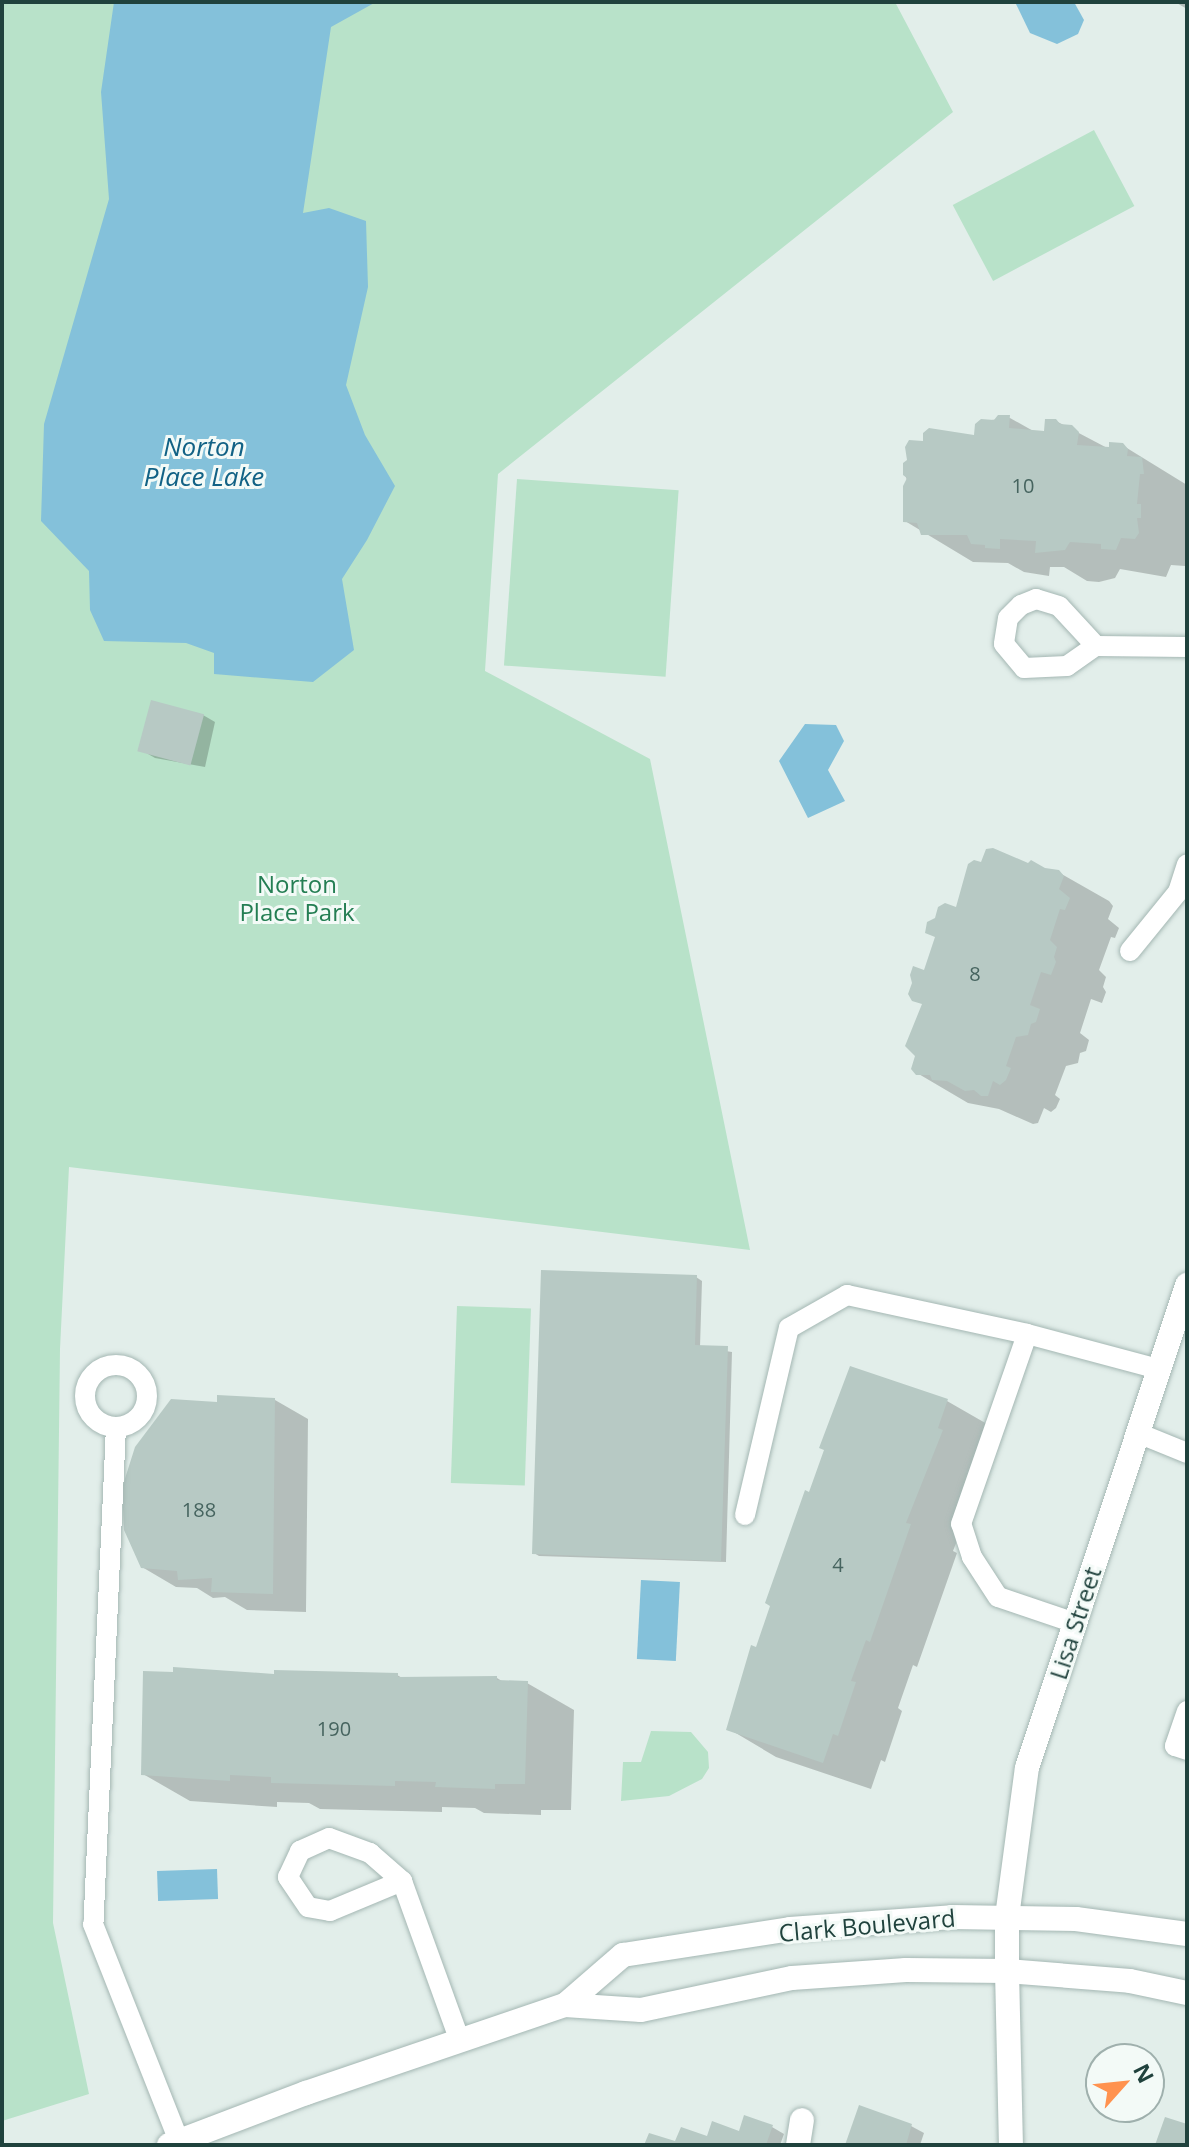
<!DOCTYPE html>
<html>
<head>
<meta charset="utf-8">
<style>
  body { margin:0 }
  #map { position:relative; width:1189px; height:2147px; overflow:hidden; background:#e2eeea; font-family:"Open Sans",sans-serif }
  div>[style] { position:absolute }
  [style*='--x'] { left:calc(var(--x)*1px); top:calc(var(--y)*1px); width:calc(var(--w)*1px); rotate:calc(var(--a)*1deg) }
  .green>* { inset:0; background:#b8e2c9; transform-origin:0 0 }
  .water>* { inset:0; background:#84c1da; transform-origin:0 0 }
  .shadow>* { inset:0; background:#0003 }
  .building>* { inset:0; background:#b7c9c4; transform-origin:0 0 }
  .roads { filter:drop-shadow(0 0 2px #a4b7b3) drop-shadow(0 0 2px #a4b7b3) }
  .lane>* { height:20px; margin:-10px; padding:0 10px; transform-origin:10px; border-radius:10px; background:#fff }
  .lane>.ring { margin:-10px; padding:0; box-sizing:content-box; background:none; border:20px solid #fff; border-radius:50% }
  .street>* { height:24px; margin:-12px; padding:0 12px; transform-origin:12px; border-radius:12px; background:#fff }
  .secondary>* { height:24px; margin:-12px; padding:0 12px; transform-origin:12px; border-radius:12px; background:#fff }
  span { translate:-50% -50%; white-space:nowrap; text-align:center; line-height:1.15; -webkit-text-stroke:6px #f3faf7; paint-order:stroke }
  .number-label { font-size:20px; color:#46645f }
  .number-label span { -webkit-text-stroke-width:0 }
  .park-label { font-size:24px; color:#247e53 }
  .street-label { font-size:24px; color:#20423d }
  .water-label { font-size:26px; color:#126285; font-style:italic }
  .frame { position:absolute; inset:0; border:4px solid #20423d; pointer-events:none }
  .north { position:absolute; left:1085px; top:2043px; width:80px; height:80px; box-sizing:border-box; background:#f3faf7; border:2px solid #9fb0ad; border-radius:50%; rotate:63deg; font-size:22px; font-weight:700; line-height:32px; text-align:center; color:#20423d }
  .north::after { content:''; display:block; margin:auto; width:28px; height:36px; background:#ff924f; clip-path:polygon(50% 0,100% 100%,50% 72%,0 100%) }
</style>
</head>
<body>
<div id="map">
  <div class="green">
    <i style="clip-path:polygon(2px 2px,895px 2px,953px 112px,498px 474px,485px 671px,650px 759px,750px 1250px,69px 1167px,60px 1349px,53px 1923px,89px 2094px,2px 2121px)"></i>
    <i style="left:1094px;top:130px;width:86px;height:160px;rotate:62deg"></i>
    <i style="left:517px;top:479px;width:162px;height:187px;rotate:4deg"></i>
    <i style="left:457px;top:1306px;width:74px;height:177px;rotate:2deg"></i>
    <i style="clip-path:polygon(651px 1731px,691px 1732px,708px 1752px,709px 1768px,702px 1779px,669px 1796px,621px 1801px,623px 1762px,641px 1762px)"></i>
  </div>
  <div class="water">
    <i style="clip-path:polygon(114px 2px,376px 2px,331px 27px,303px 213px,329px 208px,366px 221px,368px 287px,346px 385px,365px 435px,395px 486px,367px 540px,342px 579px,354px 650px,313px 682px,214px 674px,214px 653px,186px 643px,104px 641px,90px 610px,89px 571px,41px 521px,44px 424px,109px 199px,101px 92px)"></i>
    <i style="clip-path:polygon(1015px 2px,1074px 2px,1084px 20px,1078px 34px,1057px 44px,1030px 33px)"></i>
    <i style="clip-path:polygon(805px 724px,836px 725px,844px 741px,828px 770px,845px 801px,808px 818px,779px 761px)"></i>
    <i style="left:641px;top:1580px;width:39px;height:79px;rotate:3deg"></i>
    <i style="left:217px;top:1869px;width:30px;height:60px;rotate:88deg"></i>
  </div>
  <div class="shadow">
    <i style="clip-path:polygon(1175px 2px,1187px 2px,1187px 9px)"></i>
    <i style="clip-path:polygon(1010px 418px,1035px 432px,1046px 433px,1056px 421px,1111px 450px,1122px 445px,1187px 485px,1185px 566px,1171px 565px,1166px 577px,1120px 569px,1115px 578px,1099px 582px,1087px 581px,1064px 567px,1050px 567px,1049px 576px,1024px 572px,1008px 563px,973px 562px,905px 521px,903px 513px,909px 485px,905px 475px,925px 443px,976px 437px,982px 421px)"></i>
    <i style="clip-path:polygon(203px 715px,215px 722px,205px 767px,155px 758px,143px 751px)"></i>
    <i style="clip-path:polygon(1045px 871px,1058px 872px,1109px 901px,1113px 906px,1108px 919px,1119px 928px,1115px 938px,1111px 937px,1099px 970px,1106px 977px,1103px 987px,1106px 992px,1102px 1003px,1091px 999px,1080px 1033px,1089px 1040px,1086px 1051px,1080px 1053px,1078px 1063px,1066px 1066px,1055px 1095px,1060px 1099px,1056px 1108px,1051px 1112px,1044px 1108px,1038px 1123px,1033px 1124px,999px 1109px,968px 1103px,917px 1073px,926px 972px,958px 910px)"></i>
    <i style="clip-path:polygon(696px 1277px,702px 1281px,700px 1347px,732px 1352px,726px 1562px,539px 1556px,534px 1553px)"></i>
    <i style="clip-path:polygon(275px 1400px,308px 1419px,306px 1612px,247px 1610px,225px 1597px,213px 1598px,197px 1588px,176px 1587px,142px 1567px,220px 1404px)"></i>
    <i style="clip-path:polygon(947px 1401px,994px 1428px,989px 1459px,953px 1551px,957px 1553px,917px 1667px,913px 1665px,898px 1708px,902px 1711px,885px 1762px,881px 1760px,871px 1789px,776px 1757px,729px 1729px,810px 1495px)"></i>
    <i style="clip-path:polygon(397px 1675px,406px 1680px,497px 1678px,505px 1683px,527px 1683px,574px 1710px,571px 1810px,541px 1810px,541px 1815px,484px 1813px,475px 1808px,442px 1807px,442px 1812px,320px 1809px,309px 1803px,277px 1802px,277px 1807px,190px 1801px,143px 1774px,276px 1676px)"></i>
    <i style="clip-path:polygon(911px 2126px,924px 2133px,920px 2145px,847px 2145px)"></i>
    <i style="clip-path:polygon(772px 2127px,784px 2134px,780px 2145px,646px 2145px,676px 2144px)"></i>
  </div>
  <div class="building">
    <i style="clip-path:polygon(998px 415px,1010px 415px,1009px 428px,1044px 431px,1045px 419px,1056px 419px,1060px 424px,1072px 425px,1079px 432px,1077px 445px,1109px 447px,1109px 442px,1123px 443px,1128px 449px,1127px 456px,1142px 457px,1144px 474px,1140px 474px,1137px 504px,1141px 504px,1141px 518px,1137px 518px,1139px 533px,1135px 539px,1121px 538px,1116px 550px,1101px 549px,1101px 544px,1070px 542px,1065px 550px,1035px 553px,1036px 541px,1000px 539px,1000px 549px,985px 548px,985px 545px,971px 544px,967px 535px,921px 535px,917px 523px,903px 522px,903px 486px,907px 478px,903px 475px,903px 463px,907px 460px,905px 447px,909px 440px,923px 441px,923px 433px,929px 428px,974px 435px,975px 424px,981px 419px,994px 420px)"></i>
    <i style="left:151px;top:700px;width:55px;height:53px;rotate:15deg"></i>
    <i style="clip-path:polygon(993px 848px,1028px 863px,1031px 860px,1045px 868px,1059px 870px,1064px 876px,1059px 889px,1070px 898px,1065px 910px,1060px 909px,1050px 940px,1057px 947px,1054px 957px,1056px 962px,1051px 975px,1041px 972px,1030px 1005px,1040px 1009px,1036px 1022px,1031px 1024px,1028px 1035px,1016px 1037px,1006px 1066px,1011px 1068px,1006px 1080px,1000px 1085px,993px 1081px,988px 1096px,981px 1096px,974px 1090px,965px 1091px,947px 1081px,932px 1080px,930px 1075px,916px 1075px,911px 1069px,915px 1056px,905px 1046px,922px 1004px,912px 1001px,908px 994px,912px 983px,910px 975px,913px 966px,924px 970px,935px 937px,925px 933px,927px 922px,935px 918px,938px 907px,945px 903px,956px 907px,968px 864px,974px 860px,981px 862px,986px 849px)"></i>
    <i style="clip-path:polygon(541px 1270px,697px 1275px,695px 1345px,728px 1346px,721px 1561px,532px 1554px)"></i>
    <i style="clip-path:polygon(850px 1366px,948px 1399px,938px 1428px,943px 1430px,906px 1523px,911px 1524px,870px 1642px,866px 1640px,851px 1681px,856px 1682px,838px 1736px,833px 1734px,823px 1763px,726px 1730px,751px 1645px,756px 1647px,770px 1606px,765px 1603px,805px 1490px,809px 1492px,824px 1450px,819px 1448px)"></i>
    <i style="clip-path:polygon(217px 1395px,275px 1398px,273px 1594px,211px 1592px,212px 1578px,178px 1580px,177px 1571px,141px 1568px,124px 1530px,122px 1488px,135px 1447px,171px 1399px,217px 1402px)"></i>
    <i style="clip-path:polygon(173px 1667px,274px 1674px,274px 1670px,398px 1673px,398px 1677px,497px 1676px,497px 1680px,528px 1681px,525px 1784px,495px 1784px,495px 1789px,435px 1787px,436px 1782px,395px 1781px,395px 1786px,271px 1783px,271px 1777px,230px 1775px,230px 1781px,141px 1775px,143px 1671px,173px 1672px)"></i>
    <i style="clip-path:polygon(859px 2105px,912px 2124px,906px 2145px,845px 2145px)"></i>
    <i style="clip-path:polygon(744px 2115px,773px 2125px,766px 2145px,644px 2145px,649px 2133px,675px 2141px,681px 2127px,707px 2136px,712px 2121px,739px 2131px)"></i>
    <i style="clip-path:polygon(1165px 2117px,1187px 2124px,1187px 2145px,1155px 2145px)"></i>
  </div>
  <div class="roads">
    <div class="lane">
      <i style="--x:1096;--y:646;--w:54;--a:-132.8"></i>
      <i style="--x:1059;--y:606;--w:24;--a:-163"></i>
      <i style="--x:1036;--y:599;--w:16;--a:158"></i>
      <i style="--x:1021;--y:605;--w:18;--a:135"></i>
      <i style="--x:1008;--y:618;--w:26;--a:99"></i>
      <i style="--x:1004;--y:644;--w:31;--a:50"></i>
      <i style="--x:1024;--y:668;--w:43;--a:-2.7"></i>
      <i style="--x:1067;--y:666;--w:35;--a:-35"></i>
      <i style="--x:1096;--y:646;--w:91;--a:0.6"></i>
      <i style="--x:1130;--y:951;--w:76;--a:-50.9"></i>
      <i style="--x:1178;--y:892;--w:29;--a:-72"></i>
      <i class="ring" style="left:85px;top:1365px;width:42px;height:42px"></i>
      <i style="--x:116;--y:1427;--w:498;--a:92.6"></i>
      <i style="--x:93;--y:1924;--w:233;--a:68.4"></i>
      <i style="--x:1138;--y:1433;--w:53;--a:22.2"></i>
      <i style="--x:745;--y:1515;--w:192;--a:-76.8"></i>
      <i style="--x:789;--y:1328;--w:67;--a:-29.6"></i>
      <i style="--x:847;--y:1295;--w:184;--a:12.2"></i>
      <i style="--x:1075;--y:1623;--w:81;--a:-161.3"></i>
      <i style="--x:998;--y:1597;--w:48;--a:-123"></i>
      <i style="--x:972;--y:1557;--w:35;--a:-108"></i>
      <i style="--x:961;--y:1524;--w:201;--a:-70.8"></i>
      <i style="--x:1027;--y:1334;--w:137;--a:14.9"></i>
      <i style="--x:1187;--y:1711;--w:37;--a:109"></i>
      <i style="--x:1175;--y:1746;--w:13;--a:18"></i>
      <i style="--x:402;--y:1881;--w:78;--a:157.4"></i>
      <i style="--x:330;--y:1911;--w:22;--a:-170"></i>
      <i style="--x:308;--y:1907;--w:36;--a:-124"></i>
      <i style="--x:288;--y:1877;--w:29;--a:-65"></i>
      <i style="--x:300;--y:1851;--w:32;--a:-24"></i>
      <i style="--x:329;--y:1838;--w:44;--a:20.1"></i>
      <i style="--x:370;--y:1853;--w:43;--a:41.2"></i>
      <i style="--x:402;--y:1881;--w:170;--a:70.1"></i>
    </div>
    <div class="street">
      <i style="--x:1007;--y:1971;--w:174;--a:88.7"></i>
      <i style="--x:798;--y:2145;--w:25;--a:-81"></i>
    </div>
    <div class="secondary">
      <i style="--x:1007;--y:1971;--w:54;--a:-90"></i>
      <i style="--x:1007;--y:1917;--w:150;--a:-82.4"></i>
      <i style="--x:1027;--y:1768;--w:509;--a:-71.67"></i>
      <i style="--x:565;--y:2005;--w:76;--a:3.8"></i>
      <i style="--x:641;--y:2010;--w:154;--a:-12"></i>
      <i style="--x:792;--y:1978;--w:114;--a:-4"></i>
      <i style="--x:906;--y:1970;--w:101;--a:0.6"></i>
      <i style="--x:1007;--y:1971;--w:123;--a:4.6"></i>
      <i style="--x:1130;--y:1981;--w:58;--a:11.9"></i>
      <i style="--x:169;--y:2145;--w:147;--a:-20.8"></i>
      <i style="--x:306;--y:2093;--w:274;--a:-18.8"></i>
      <i style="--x:565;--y:2005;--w:77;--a:-40.8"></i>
      <i style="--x:623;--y:1955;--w:169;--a:-8.8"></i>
      <i style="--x:790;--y:1929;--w:162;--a:-4.2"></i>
      <i style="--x:952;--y:1917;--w:124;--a:0.9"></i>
      <i style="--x:1076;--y:1919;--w:112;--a:7.7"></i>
    </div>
  </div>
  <div class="number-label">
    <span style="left:1023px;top:485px">10</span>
    <span style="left:975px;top:973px">8</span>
    <span style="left:199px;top:1509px">188</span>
    <span style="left:838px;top:1564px">4</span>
    <span style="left:334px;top:1728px">190</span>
  </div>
  <div class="park-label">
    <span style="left:297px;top:898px">Norton<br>Place Park</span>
  </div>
  <div class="street-label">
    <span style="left:1075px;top:1623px;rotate:-72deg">Lisa Street</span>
    <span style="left:867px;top:1925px;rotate:-5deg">Clark Boulevard</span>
  </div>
  <div class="water-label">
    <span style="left:204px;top:462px">Norton<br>Place Lake</span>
  </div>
  <div class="frame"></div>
  <div class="north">N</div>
</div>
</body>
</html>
